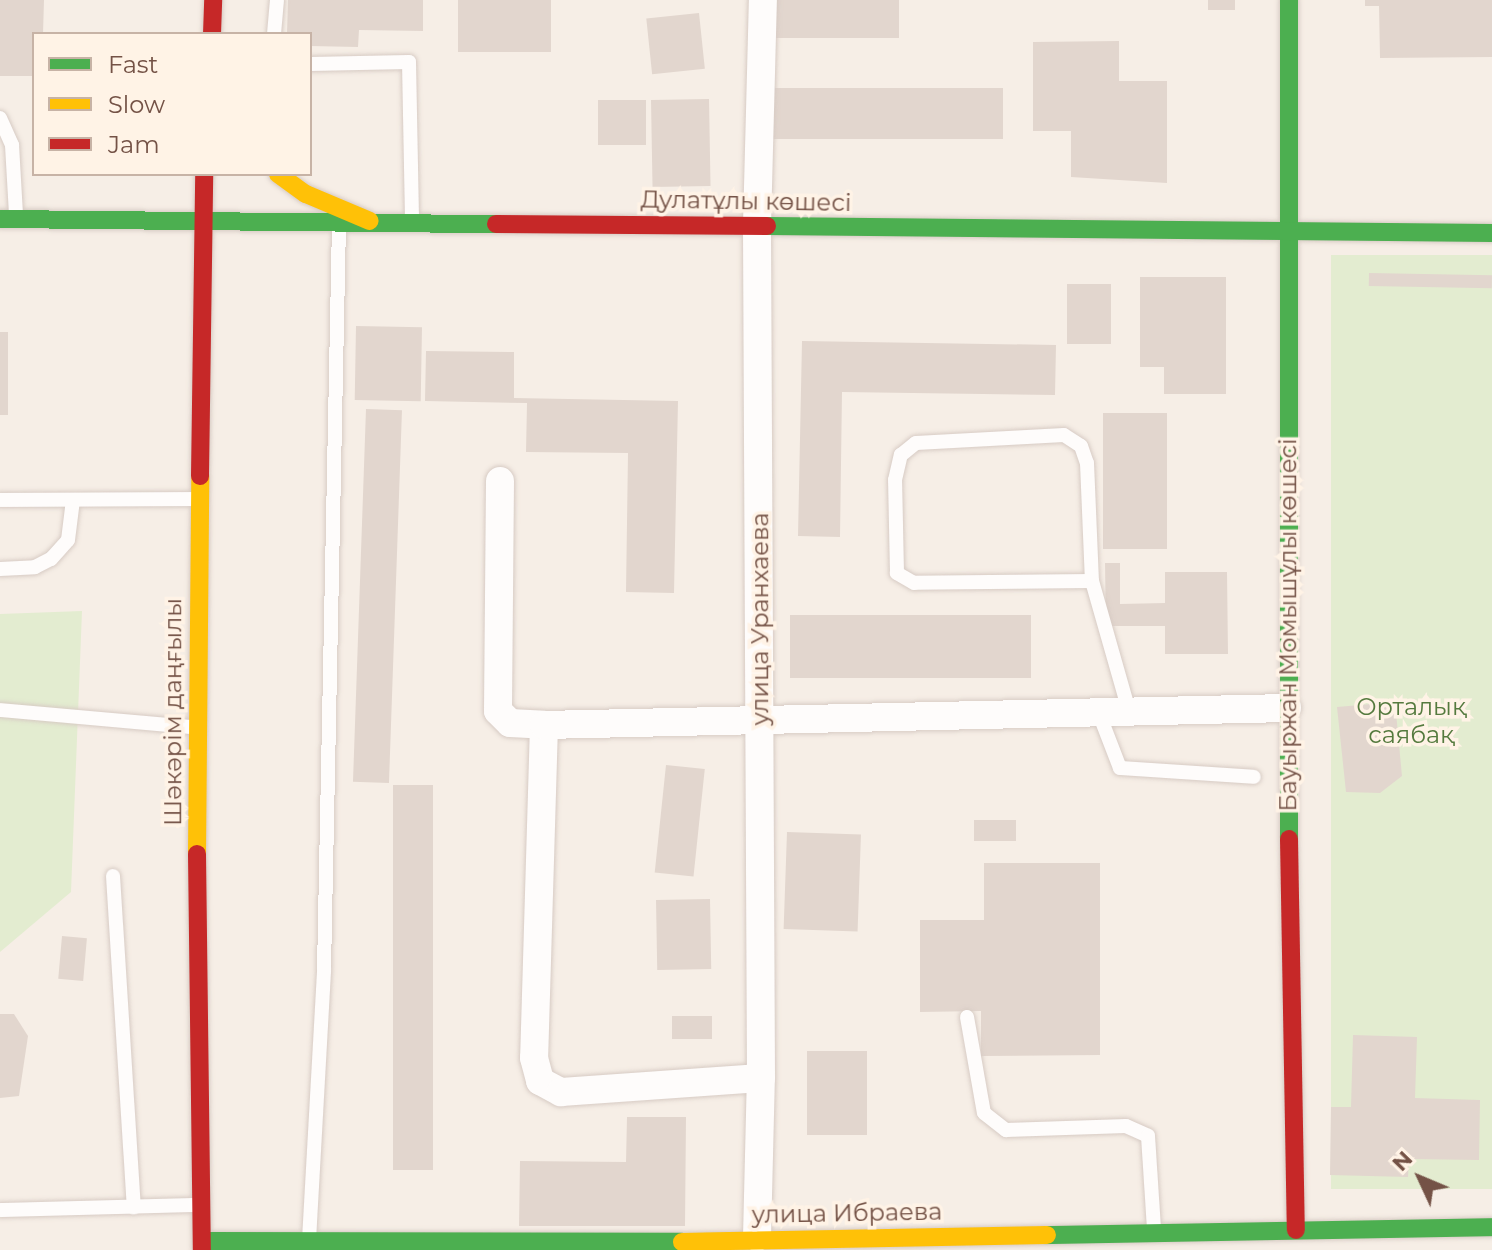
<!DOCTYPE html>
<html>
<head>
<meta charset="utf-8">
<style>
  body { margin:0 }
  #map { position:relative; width:1492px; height:1250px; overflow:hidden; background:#f6eee6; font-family:Montserrat,sans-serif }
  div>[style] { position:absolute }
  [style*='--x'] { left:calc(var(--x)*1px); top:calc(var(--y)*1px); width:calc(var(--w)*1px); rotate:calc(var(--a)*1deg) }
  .green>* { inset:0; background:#e3ecd0; transform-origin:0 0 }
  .building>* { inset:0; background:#e2d6ce; transform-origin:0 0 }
  .roads { filter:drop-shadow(0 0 2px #d7cbc4) drop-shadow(0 0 2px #d7cbc4) }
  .lane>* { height:14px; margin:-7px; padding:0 7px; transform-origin:7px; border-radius:7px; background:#fefcfb }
  .street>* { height:28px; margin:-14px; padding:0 14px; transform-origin:14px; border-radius:14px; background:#fefcfb }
  .fast>* { height:18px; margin:-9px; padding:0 9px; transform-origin:9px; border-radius:9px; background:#4caf50 }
  .slow>* { height:18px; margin:-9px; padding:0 9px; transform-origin:9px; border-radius:9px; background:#ffc107 }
  .jam>* { height:18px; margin:-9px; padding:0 9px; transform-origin:9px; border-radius:9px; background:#c62828 }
  span { translate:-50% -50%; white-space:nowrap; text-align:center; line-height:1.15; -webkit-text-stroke:7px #fff3e6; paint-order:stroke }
  .street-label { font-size:24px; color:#745246 }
  .park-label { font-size:24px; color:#557a3e }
  .legend { position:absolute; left:32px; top:32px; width:280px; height:144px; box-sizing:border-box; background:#fff3e6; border:2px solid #c7b3a6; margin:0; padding:10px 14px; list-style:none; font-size:24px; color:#745246 }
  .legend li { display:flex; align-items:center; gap:16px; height:40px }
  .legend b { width:40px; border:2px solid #c7b3a6 }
  .north { position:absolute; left:1380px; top:1138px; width:80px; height:80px; -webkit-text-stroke:6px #fff3e6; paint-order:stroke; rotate:314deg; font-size:22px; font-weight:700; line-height:32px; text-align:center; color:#745246 }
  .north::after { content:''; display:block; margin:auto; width:28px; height:36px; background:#745246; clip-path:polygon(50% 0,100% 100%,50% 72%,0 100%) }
</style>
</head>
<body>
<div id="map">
  <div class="green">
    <i style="left:1331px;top:255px;width:161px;height:934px"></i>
    <i style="clip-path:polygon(82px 611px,71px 892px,0 952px,0 614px)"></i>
  </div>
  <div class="building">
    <i style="clip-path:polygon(0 0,44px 0,43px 34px,34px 34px,34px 76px,0 76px)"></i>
    <i style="clip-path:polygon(288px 0,423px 0,423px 31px,359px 30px,358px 47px,310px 46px,310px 34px,287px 34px)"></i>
    <i style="left:458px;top:0;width:93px;height:52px"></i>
    <i style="left:774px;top:0;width:125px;height:38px"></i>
    <i style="left:1208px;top:0;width:27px;height:10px"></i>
    <i style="clip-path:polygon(1365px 0,1492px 0,1492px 57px,1380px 58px,1379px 6px,1365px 6px)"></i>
    <i style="left:699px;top:13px;width:56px;height:53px;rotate:84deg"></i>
    <i style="clip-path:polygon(1119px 41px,1119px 81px,1167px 81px,1167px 183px,1071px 177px,1071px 131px,1033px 131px,1033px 42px)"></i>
    <i style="left:762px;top:88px;width:241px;height:51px"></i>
    <i style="left:709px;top:99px;width:87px;height:58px;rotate:89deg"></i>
    <i style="left:598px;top:100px;width:48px;height:45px"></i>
    <i style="left:1369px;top:273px;width:123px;height:13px;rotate:1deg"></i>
    <i style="clip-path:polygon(1140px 277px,1226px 277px,1226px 394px,1164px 394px,1164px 367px,1140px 367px)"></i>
    <i style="left:1067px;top:284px;width:44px;height:60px"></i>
    <i style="left:356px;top:326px;width:66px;height:74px;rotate:1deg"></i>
    <i style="left:8px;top:332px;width:83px;height:8px;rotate:90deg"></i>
    <i style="clip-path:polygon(802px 341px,1056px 345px,1055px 395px,842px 392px,840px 537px,798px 536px)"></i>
    <i style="clip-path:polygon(426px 351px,514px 352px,514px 398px,678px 401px,674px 593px,626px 592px,628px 453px,526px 452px,527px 403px,425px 401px)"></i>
    <i style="left:366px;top:409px;width:36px;height:373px;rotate:2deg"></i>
    <i style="left:1167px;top:413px;width:136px;height:64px;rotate:90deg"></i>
    <i style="clip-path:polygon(1105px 563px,1120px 563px,1120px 604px,1165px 603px,1165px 572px,1227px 572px,1228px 654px,1165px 654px,1165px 626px,1106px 626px)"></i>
    <i style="left:790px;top:615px;width:241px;height:63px"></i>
    <i style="clip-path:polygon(1395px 702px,1402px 776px,1380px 793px,1346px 792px,1337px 707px)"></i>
    <i style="left:666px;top:765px;width:39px;height:108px;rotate:6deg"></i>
    <i style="left:393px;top:785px;width:40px;height:385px"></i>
    <i style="left:1016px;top:820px;width:21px;height:42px;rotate:90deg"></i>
    <i style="left:787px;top:832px;width:74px;height:97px;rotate:2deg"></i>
    <i style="clip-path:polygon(984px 863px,1100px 863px,1100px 1055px,981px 1056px,981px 1011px,920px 1012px,920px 920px,984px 920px)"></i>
    <i style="left:710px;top:899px;width:70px;height:54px;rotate:89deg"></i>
    <i style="left:62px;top:936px;width:25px;height:43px;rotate:5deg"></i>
    <i style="clip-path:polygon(0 1014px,14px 1014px,28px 1036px,19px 1096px,0 1098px)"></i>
    <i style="left:672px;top:1016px;width:40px;height:23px"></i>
    <i style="clip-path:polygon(1353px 1035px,1417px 1037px,1415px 1098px,1480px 1100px,1479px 1160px,1409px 1159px,1408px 1177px,1330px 1175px,1331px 1107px,1351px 1107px)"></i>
    <i style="left:807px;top:1051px;width:60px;height:84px"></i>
    <i style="clip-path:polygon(627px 1117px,686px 1117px,685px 1226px,519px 1226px,520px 1161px,626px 1162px)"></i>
  </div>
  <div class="roads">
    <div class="lane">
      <i style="--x:274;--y:34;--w:34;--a:-85"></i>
      <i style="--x:310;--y:64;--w:99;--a:-1.2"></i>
      <i style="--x:409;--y:62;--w:159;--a:88.9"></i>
      <i style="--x:0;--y:118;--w:30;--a:66"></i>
      <i style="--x:12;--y:145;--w:70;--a:86.7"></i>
      <i style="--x:0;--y:500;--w:196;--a:-0.3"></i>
      <i style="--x:0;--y:569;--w:35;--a:-3"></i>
      <i style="--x:35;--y:567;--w:18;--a:-27"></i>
      <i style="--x:51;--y:559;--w:25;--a:-48"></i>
      <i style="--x:68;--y:540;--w:40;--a:-82.9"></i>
      <i style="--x:1092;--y:581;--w:178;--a:179.4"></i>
      <i style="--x:914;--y:583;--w:20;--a:-150"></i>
      <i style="--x:897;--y:573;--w:93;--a:-91.2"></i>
      <i style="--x:895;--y:480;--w:26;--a:-77"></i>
      <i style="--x:901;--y:455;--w:19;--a:-39"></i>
      <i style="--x:916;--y:443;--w:148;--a:-3.1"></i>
      <i style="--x:1064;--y:435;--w:20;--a:33"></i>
      <i style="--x:1081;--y:446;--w:18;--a:71"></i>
      <i style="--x:1087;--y:463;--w:118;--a:87.6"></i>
      <i style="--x:1092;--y:581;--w:135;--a:74.1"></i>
      <i style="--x:0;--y:710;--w:193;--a:5.1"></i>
      <i style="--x:1098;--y:711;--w:61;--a:68.9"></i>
      <i style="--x:1120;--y:768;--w:134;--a:3.8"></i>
      <i style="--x:113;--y:876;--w:332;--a:86.4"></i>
      <i style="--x:967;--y:1017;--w:97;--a:80"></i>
      <i style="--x:984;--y:1113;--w:28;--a:38"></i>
      <i style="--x:1006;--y:1130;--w:120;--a:-1.9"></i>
      <i style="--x:1126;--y:1126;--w:24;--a:24"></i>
      <i style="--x:1148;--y:1136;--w:93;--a:86.3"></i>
      <i style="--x:0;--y:1210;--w:196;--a:-1.5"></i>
      <i style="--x:309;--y:1240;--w:270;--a:-86.8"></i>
      <i style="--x:324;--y:970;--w:745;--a:-88.85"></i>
    </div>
    <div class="street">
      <i style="--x:500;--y:481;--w:230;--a:90.5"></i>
      <i style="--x:498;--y:711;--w:17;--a:45"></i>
      <i style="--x:510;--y:723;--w:34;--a:3"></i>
      <i style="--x:544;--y:725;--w:333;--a:91.7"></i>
      <i style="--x:534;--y:1058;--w:24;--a:75"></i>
      <i style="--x:540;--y:1081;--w:24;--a:28"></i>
      <i style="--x:561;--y:1092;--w:200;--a:-4"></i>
      <i style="--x:544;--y:725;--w:743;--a:-1.31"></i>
      <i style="--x:757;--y:1237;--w:159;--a:-88.6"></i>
      <i style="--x:761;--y:1078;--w:853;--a:-90.27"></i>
      <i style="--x:757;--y:225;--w:225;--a:-88.5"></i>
    </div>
    <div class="fast">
      <i style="--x:1289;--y:0;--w:839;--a:90"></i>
      <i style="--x:0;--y:219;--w:496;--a:0.6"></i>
      <i style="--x:767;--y:226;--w:725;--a:0.55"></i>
      <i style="--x:1047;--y:1235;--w:445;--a:-1"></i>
      <i style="--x:203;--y:1241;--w:479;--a:0.1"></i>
    </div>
    <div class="slow">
      <i style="--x:278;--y:174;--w:34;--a:36"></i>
      <i style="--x:306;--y:194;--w:69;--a:22.9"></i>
      <i style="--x:197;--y:854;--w:378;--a:-89.5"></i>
      <i style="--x:682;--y:1242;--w:365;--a:-1.1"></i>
    </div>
    <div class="jam">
      <i style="--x:212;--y:34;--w:34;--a:-88"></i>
      <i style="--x:496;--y:224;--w:271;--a:0.4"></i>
      <i style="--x:200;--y:476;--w:302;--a:-89.2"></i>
      <i style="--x:1289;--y:839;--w:391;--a:89"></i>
      <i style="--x:197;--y:854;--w:396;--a:89.3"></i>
    </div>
  </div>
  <div class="street-label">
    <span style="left:746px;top:201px;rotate:1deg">Дулатұлы көшесі</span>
    <span style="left:760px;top:619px;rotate:-90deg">улица Уранхаева</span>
    <span style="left:1288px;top:625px;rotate:-90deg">Бауыржан Момышұлы көшесі</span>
    <span style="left:173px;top:712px;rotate:-90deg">Шәкәрім даңғылы</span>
    <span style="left:847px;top:1213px;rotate:-1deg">улица Ибраева</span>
  </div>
  <div class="park-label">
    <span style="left:1411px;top:721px">Орталық<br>саябақ</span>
  </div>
  <ul class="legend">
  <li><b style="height:10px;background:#4caf50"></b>Fast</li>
  <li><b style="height:10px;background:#ffc107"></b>Slow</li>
  <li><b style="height:10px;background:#c62828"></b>Jam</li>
  </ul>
  <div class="north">N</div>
</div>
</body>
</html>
